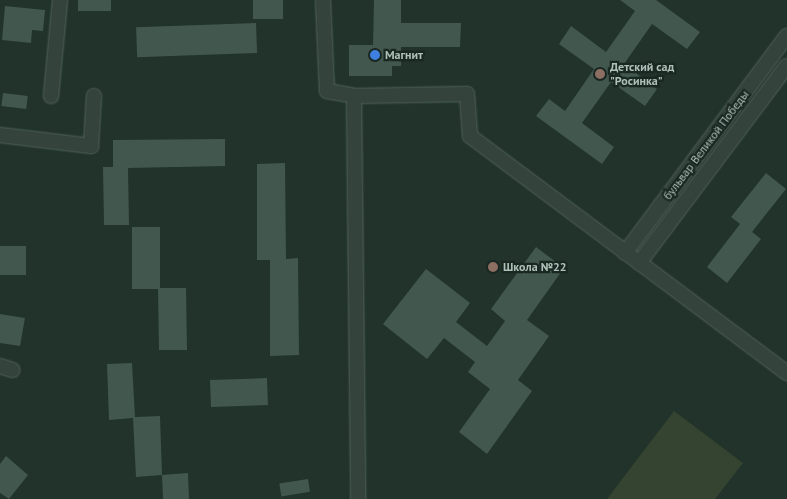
<!DOCTYPE html>
<html>
<head>
<meta charset="utf-8">
<style>
  body { margin:0 }
  #map { position:relative; width:787px; height:499px; overflow:hidden; background:#21332a; font-family:"PT Sans",sans-serif }
  div>[style] { position:absolute }
  [style*='--x'] { left:calc(var(--x)*1px); top:calc(var(--y)*1px); width:calc(var(--w)*1px); rotate:calc(var(--a)*1deg) }
  .green>* { inset:0; background:#354430 }
  .building>* { inset:0; background:#42574e; transform-origin:0 0 }
  .roads { filter:drop-shadow(0 0 1px #51625b) drop-shadow(0 0 1px #51625b) }
  .street>* { height:14px; margin:-7px; padding:0 7px; transform-origin:7px; border-radius:7px; background:#34443d }
  .dots>* { width:14px; height:14px; translate:-50% -50%; box-sizing:border-box; border:2px solid #192822; border-radius:50% }
  span { translate:-50% -50%; white-space:nowrap; text-align:center; line-height:1.15; -webkit-text-stroke:4.5px #192822; paint-order:stroke }
  .poi-label { font-size:12px; color:#aec1b9; font-weight:700 }
  .left { translate:0 -50%; text-align:left }
  .street-label { font-size:12px; color:#aec1b9 }
</style>
</head>
<body>
<div id="map">
  <div class="green">
    <i style="clip-path:polygon(674px 411px,743px 463px,715px 499px,607px 499px)"></i>
  </div>
  <div class="building">
    <i style="left:78px;top:0;width:33px;height:11px"></i>
    <i style="left:253px;top:0;width:30px;height:19px"></i>
    <i style="clip-path:polygon(374px 0,401px 0,401px 23px,461px 23px,460px 47px,401px 47px,401px 66px,392px 66px,392px 76px,349px 76px,349px 45px,373px 45px)"></i>
    <i style="clip-path:polygon(620px 0,656px 0,700px 32px,687px 49px,652px 24px,624px 64px,657px 89px,645px 106px,611px 82px,582px 123px,614px 147px,602px 164px,536px 116px,549px 99px,565px 111px,594px 69px,559px 44px,571px 26px,606px 52px,635px 11px)"></i>
    <i style="clip-path:polygon(5px 6px,45px 10px,43px 31px,32px 30px,31px 43px,2px 40px)"></i>
    <i style="left:256px;top:23px;width:30px;height:120px;rotate:88deg"></i>
    <i style="left:3px;top:93px;width:25px;height:13px;rotate:7deg"></i>
    <i style="clip-path:polygon(225px 139px,225px 166px,128px 168px,129px 225px,104px 225px,103px 167px,113px 167px,113px 140px)"></i>
    <i style="clip-path:polygon(285px 163px,286px 259px,298px 258px,299px 355px,270px 356px,270px 260px,257px 260px,257px 164px)"></i>
    <i style="clip-path:polygon(766px 173px,786px 189px,752px 232px,761px 239px,727px 283px,707px 267px,740px 224px,731px 217px)"></i>
    <i style="clip-path:polygon(132px 227px,160px 227px,160px 288px,186px 288px,187px 350px,159px 350px,158px 289px,132px 289px)"></i>
    <i style="left:0;top:246px;width:26px;height:29px"></i>
    <i style="clip-path:polygon(536px 247px,564px 268px,527px 320px,549px 336px,518px 380px,532px 391px,487px 454px,459px 432px,490px 389px,468px 372px,475px 362px,444px 338px,427px 359px,383px 324px,426px 269px,470px 303px,456px 322px,487px 346px,505px 321px,491px 309px)"></i>
    <i style="clip-path:polygon(0 314px,25px 318px,20px 346px,0 343px)"></i>
    <i style="clip-path:polygon(132px 363px,135px 417px,160px 416px,162px 475px,188px 473px,189px 499px,163px 499px,162px 475px,136px 477px,133px 418px,109px 420px,107px 364px)"></i>
    <i style="left:267px;top:378px;width:27px;height:57px;rotate:88deg"></i>
    <i style="clip-path:polygon(6px 456px,28px 475px,9px 499px,0 493px,0 464px)"></i>
    <i style="left:308px;top:479px;width:13px;height:29px;rotate:81deg"></i>
  </div>
  <div class="roads">
    <div class="street">
      <i style="--x:323;--y:0;--w:91;--a:87.5"></i>
      <i style="--x:327;--y:91;--w:27;--a:10"></i>
      <i style="--x:354;--y:96;--w:113;--a:-1"></i>
      <i style="--x:467;--y:94;--w:42;--a:85.9"></i>
      <i style="--x:470;--y:136;--w:396;--a:36.8"></i>
      <i style="--x:51;--y:96;--w:96;--a:-84.6"></i>
      <i style="--x:354;--y:96;--w:403;--a:89.4"></i>
      <i style="--x:0;--y:135;--w:92;--a:6.9"></i>
      <i style="--x:91;--y:146;--w:50;--a:-86.6"></i>
      <i style="--x:625;--y:253;--w:271;--a:-53.3"></i>
      <i style="--x:639;--y:263;--w:246;--a:-53.1"></i>
      <i style="--x:0;--y:366;--w:13;--a:18"></i>
    </div>
  </div>
  <div class="dots">
    <i style="left:375px;top:55px;background:#3f7fe0"></i>
    <i style="left:600px;top:74px;background:#8d6e63"></i>
    <i style="left:493px;top:267px;background:#8d6e63"></i>
  </div>
  <div class="poi-label">
    <span class="left" style="left:385px;top:55px">Магнит</span>
    <span class="left" style="left:610px;top:74px">Детский сад<br>"Росинка"</span>
    <span class="left" style="left:503px;top:267px">Школа №22</span>
  </div>
  <div class="street-label">
    <span style="left:706px;top:145px;rotate:-53deg">бульвар Великой Победы</span>
  </div>
</div>
</body>
</html>
